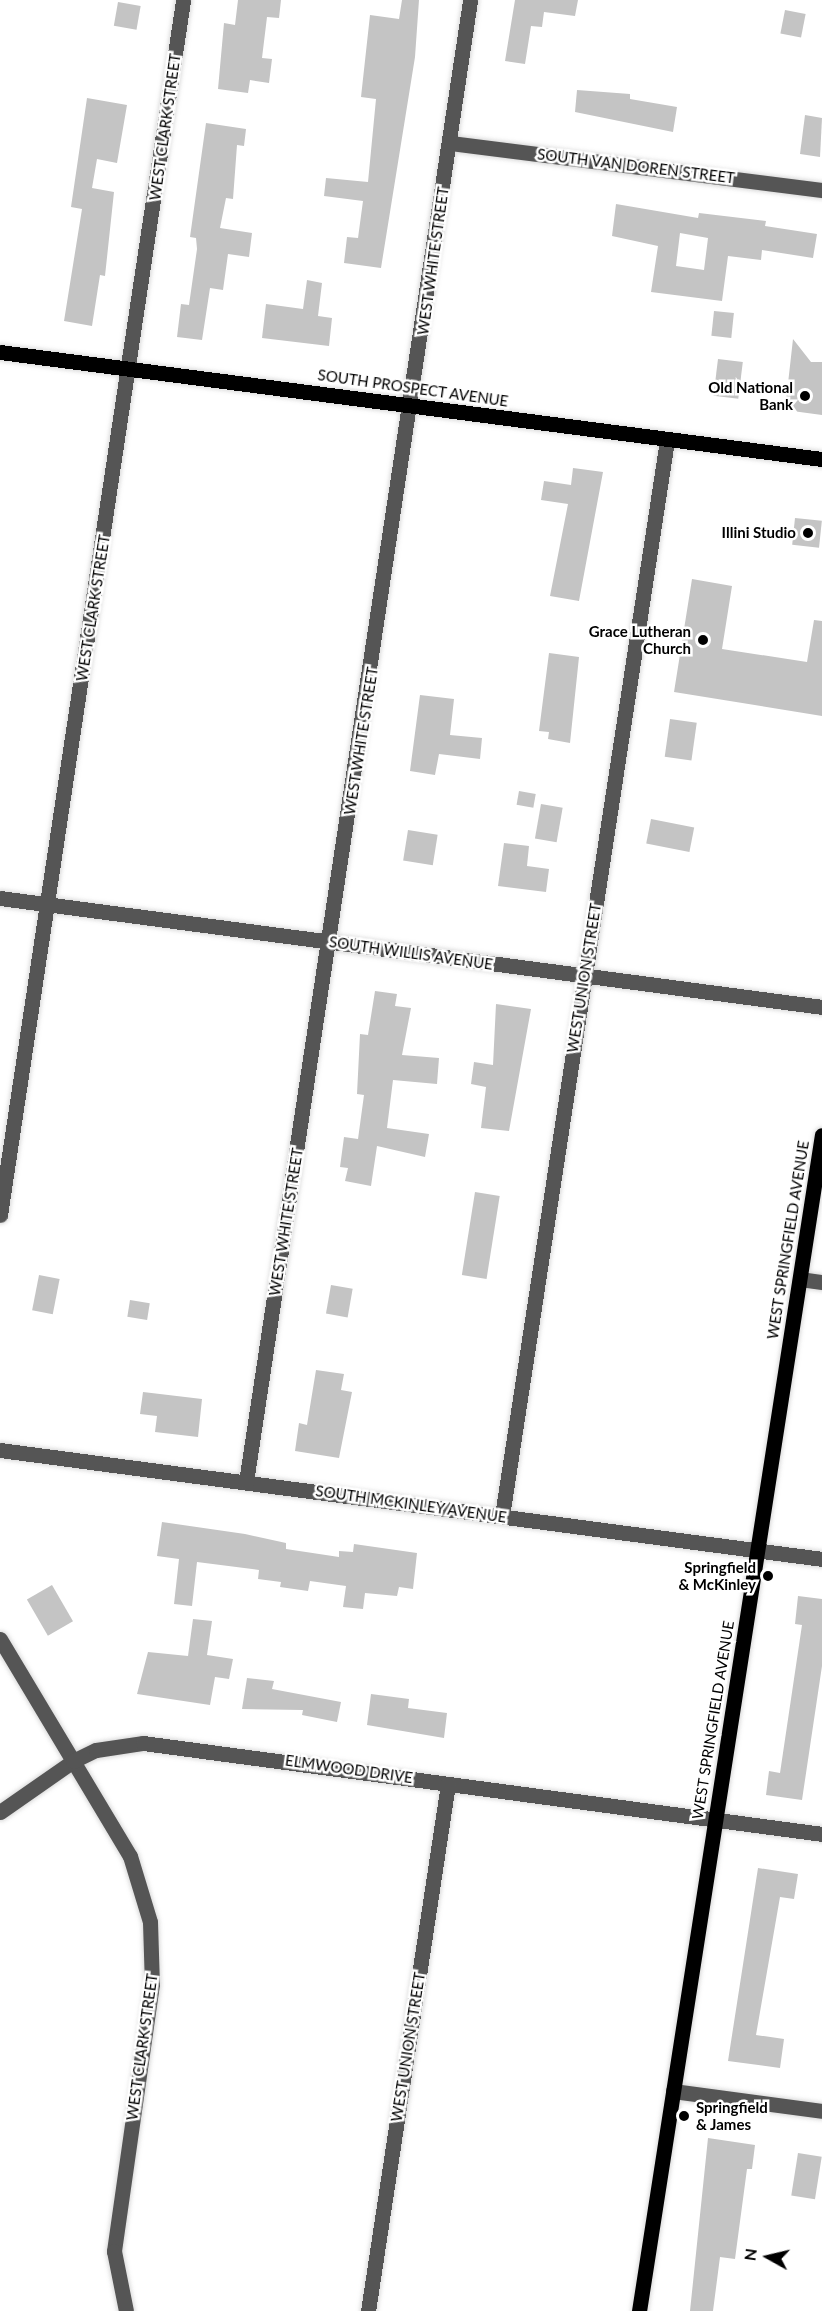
<!DOCTYPE html>
<html>
<head>
<meta charset="utf-8">
<style>
  body { margin:0 }
  #map { position:relative; width:822px; height:2311px; overflow:hidden; background:#fff; font-family:Lato,sans-serif }
  div>[style] { position:absolute }
  [style*='--x'] { left:calc(var(--x)*1px); top:calc(var(--y)*1px); width:calc(var(--w)*1px); rotate:calc(var(--a)*1deg) }
  .building>* { inset:0; background:#c4c4c4; transform-origin:0 0 }
  .roads { filter:drop-shadow(0 0 2px #dbdbdb) drop-shadow(0 0 2px #dbdbdb) }
  .minor>* { height:15px; margin:-7.5px; padding:0 7.5px; transform-origin:7.5px; border-radius:7.5px; background:#555 }
  .major>* { height:15px; margin:-7.5px; padding:0 7.5px; transform-origin:7.5px; border-radius:7.5px; background:#000 }
  .dots>* { width:16px; height:16px; translate:-50% -50%; box-sizing:border-box; border:3px solid #fff; border-radius:50% }
  span { translate:-50% -50%; white-space:nowrap; text-align:center; line-height:1.15; -webkit-text-stroke:5px #fff; paint-order:stroke }
  .street-label { font-size:15px; color:#000 }
  .poi-label { font-size:15px; color:#000; font-weight:700 }
  .right { translate:-100% -50%; text-align:right }
  .left { translate:0 -50%; text-align:left }
  .north { position:absolute; left:738px; top:2227px; width:60px; height:60px; -webkit-text-stroke:4px #fff; paint-order:stroke; rotate:278deg; font-size:16px; font-weight:700; line-height:24px; text-align:center; color:#000 }
  .north::after { content:''; display:block; margin:auto; width:21px; height:27px; background:#000; clip-path:polygon(50% 0,100% 100%,50% 72%,0 100%) }
</style>
</head>
<body>
<div id="map">
  <div class="building">
    <i style="clip-path:polygon(238px 0,281px 0,279px 18px,267px 17px,262px 58px,272px 59px,269px 83px,250px 80px,248px 93px,218px 89px,224px 23px,235px 25px)"></i>
    <i style="clip-path:polygon(402px 0,419px 0,415px 57px,381px 268px,344px 263px,347px 237px,358px 238px,363px 201px,324px 196px,326px 178px,368px 182px,376px 99px,361px 97px,370px 15px,399px 19px)"></i>
    <i style="clip-path:polygon(515px 0,578px 0,575px 16px,544px 12px,542px 27px,531px 26px,525px 64px,505px 61px)"></i>
    <i style="left:118px;top:2px;width:23px;height:24px;rotate:10deg"></i>
    <i style="left:785px;top:10px;width:21px;height:24px;rotate:11deg"></i>
    <i style="clip-path:polygon(577px 90px,630px 94px,630px 99px,677px 107px,673px 132px,575px 112px)"></i>
    <i style="clip-path:polygon(87px 98px,127px 105px,117px 163px,97px 159px,92px 188px,114px 192px,105px 276px,100px 275px,92px 326px,64px 321px,82px 209px,71px 207px)"></i>
    <i style="clip-path:polygon(805px 115px,822px 118px,820px 157px,800px 154px)"></i>
    <i style="clip-path:polygon(206px 123px,246px 129px,244px 146px,237px 145px,233px 199px,226px 198px,220px 228px,252px 233px,249px 257px,228px 254px,223px 290px,210px 288px,202px 340px,177px 337px,181px 304px,189px 305px,197px 249px,196px 238px,190px 237px)"></i>
    <i style="clip-path:polygon(evenodd,616px 204px,698px 218px,699px 213px,766px 221px,765px 226px,817px 234px,813px 258px,762px 250px,761px 260px,728px 256px,722px 301px,651px 292px,658px 246px,612px 236px,616px 204px,680px 233px,708px 238px,704px 270px,676px 266px,680px 233px)"></i>
    <i style="clip-path:polygon(307px 280px,322px 283px,318px 316px,332px 318px,329px 346px,262px 338px,266px 304px,303px 309px)"></i>
    <i style="left:714px;top:311px;width:20px;height:25px;rotate:6deg"></i>
    <i style="clip-path:polygon(793px 339px,811px 362px,822px 362px,822px 415px,785px 410px)"></i>
    <i style="left:718px;top:359px;width:25px;height:37px;rotate:7deg"></i>
    <i style="clip-path:polygon(573px 468px,603px 472px,579px 601px,550px 596px,568px 504px,541px 500px,544px 481px,571px 485px)"></i>
    <i style="left:795px;top:518px;width:27px;height:27px;rotate:6deg"></i>
    <i style="clip-path:polygon(692px 579px,732px 586px,722px 649px,807px 662px,814px 620px,822px 621px,822px 716px,674px 692px)"></i>
    <i style="clip-path:polygon(549px 653px,579px 657px,570px 743px,548px 739px,549px 732px,539px 731px)"></i>
    <i style="clip-path:polygon(420px 695px,454px 699px,450px 735px,482px 738px,480px 759px,439px 754px,435px 775px,410px 771px)"></i>
    <i style="left:670px;top:719px;width:27px;height:38px;rotate:8deg"></i>
    <i style="left:519px;top:791px;width:17px;height:14px;rotate:10deg"></i>
    <i style="left:541px;top:804px;width:22px;height:35px;rotate:10deg"></i>
    <i style="left:651px;top:819px;width:44px;height:25px;rotate:11deg"></i>
    <i style="left:408px;top:830px;width:30px;height:31px;rotate:9deg"></i>
    <i style="clip-path:polygon(504px 843px,529px 846px,527px 866px,549px 869px,546px 892px,498px 886px)"></i>
    <i style="clip-path:polygon(375px 991px,397px 994px,395px 1006px,411px 1008px,402px 1055px,439px 1058px,437px 1084px,393px 1080px,387px 1128px,429px 1134px,425px 1157px,377px 1146px,371px 1186px,345px 1181px,348px 1168px,340px 1167px,344px 1137px,358px 1139px,364px 1095px,357px 1094px,360px 1034px,368px 1035px)"></i>
    <i style="clip-path:polygon(496px 1004px,531px 1009px,509px 1131px,481px 1128px,486px 1087px,471px 1084px,474px 1062px,493px 1065px)"></i>
    <i style="left:475px;top:1192px;width:25px;height:84px;rotate:9deg"></i>
    <i style="left:39px;top:1275px;width:21px;height:36px;rotate:11deg"></i>
    <i style="left:331px;top:1285px;width:22px;height:29px;rotate:10deg"></i>
    <i style="left:130px;top:1300px;width:20px;height:17px;rotate:9deg"></i>
    <i style="clip-path:polygon(316px 1370px,344px 1374px,341px 1390px,352px 1392px,339px 1458px,295px 1451px,299px 1423px,307px 1425px)"></i>
    <i style="clip-path:polygon(143px 1392px,202px 1399px,198px 1437px,155px 1432px,157px 1416px,140px 1414px)"></i>
    <i style="clip-path:polygon(162px 1522px,245px 1534px,286px 1543px,286px 1549px,339px 1557px,339px 1551px,353px 1552px,354px 1544px,417px 1553px,413px 1589px,399px 1587px,397px 1596px,365px 1593px,363px 1609px,343px 1607px,346px 1586px,310px 1581px,308px 1591px,280px 1587px,281px 1582px,258px 1579px,259px 1570px,197px 1562px,192px 1606px,174px 1604px,179px 1559px,157px 1556px)"></i>
    <i style="left:52px;top:1585px;width:42px;height:29px;rotate:60deg"></i>
    <i style="clip-path:polygon(798px 1596px,822px 1599px,822px 1666px,802px 1800px,766px 1795px,769px 1771px,780px 1773px,802px 1625px,795px 1624px)"></i>
    <i style="clip-path:polygon(193px 1619px,212px 1621px,207px 1655px,233px 1659px,229px 1679px,215px 1677px,210px 1705px,137px 1694px,148px 1652px,188px 1656px)"></i>
    <i style="clip-path:polygon(247px 1678px,274px 1681px,272px 1689px,341px 1702px,337px 1722px,302px 1715px,303px 1710px,242px 1709px)"></i>
    <i style="clip-path:polygon(371px 1694px,409px 1699px,408px 1708px,447px 1713px,444px 1738px,367px 1725px)"></i>
    <i style="clip-path:polygon(758px 1868px,798px 1874px,794px 1899px,780px 1897px,756px 2035px,784px 2039px,780px 2068px,728px 2061px)"></i>
    <i style="clip-path:polygon(708px 2138px,755px 2145px,752px 2169px,747px 2169px,735px 2259px,720px 2257px,713px 2311px,690px 2311px)"></i>
    <i style="left:798px;top:2153px;width:24px;height:43px;rotate:9deg"></i>
  </div>
  <div class="roads">
    <div class="minor">
      <i style="--x:450;--y:143;--w:375;--a:7.2"></i>
      <i style="--x:0;--y:898;--w:829;--a:7.55"></i>
      <i style="--x:0;--y:1215;--w:1229;--a:-81.43"></i>
      <i style="--x:800;--y:1279;--w:22;--a:8"></i>
      <i style="--x:0;--y:1450;--w:829;--a:7.55"></i>
      <i style="--x:246;--y:1482;--w:1499;--a:-81.4"></i>
      <i style="--x:502;--y:1516;--w:1089;--a:-81.28"></i>
      <i style="--x:0;--y:1639;--w:253;--a:59.1"></i>
      <i style="--x:130;--y:1856;--w:69;--a:73.1"></i>
      <i style="--x:150;--y:1922;--w:62;--a:88.2"></i>
      <i style="--x:152;--y:1984;--w:270;--a:98.1"></i>
      <i style="--x:114;--y:2251;--w:61;--a:78.7"></i>
      <i style="--x:0;--y:1812;--w:89;--a:-34.9"></i>
      <i style="--x:73;--y:1761;--w:25;--a:-26"></i>
      <i style="--x:96;--y:1750;--w:48;--a:-8.5"></i>
      <i style="--x:143;--y:1743;--w:685;--a:7.63"></i>
      <i style="--x:673;--y:2091;--w:150;--a:7.6"></i>
      <i style="--x:368;--y:2311;--w:533;--a:-81.37"></i>
    </div>
    <div class="major">
      <i style="--x:0;--y:352;--w:829;--a:7.42"></i>
      <i style="--x:639;--y:2311;--w:1190;--a:-81.16"></i>
    </div>
  </div>
  <div class="dots">
    <i style="left:805px;top:396px;background:#000"></i>
    <i style="left:808px;top:533px;background:#000"></i>
    <i style="left:703px;top:640px;background:#000"></i>
    <i style="left:768px;top:1576px;background:#000"></i>
    <i style="left:684px;top:2116px;background:#000"></i>
  </div>
  <div class="street-label">
    <span style="left:165px;top:127px;rotate:-82deg">WEST CLARK STREET</span>
    <span style="left:636px;top:166px;rotate:7deg">SOUTH VAN DOREN STREET</span>
    <span style="left:433px;top:261px;rotate:-82deg">WEST WHITE STREET</span>
    <span style="left:413px;top:388px;rotate:8deg">SOUTH PROSPECT AVENUE</span>
    <span style="left:93px;top:608px;rotate:-81deg">WEST CLARK STREET</span>
    <span style="left:361px;top:741px;rotate:-81deg">WEST WHITE STREET</span>
    <span style="left:411px;top:953px;rotate:8deg">SOUTH WILLIS AVENUE</span>
    <span style="left:584px;top:978px;rotate:-81deg">WEST UNION STREET</span>
    <span style="left:286px;top:1222px;rotate:-81deg">WEST WHITE STREET</span>
    <span style="left:788px;top:1240px;rotate:-81deg">WEST SPRINGFIELD AVENUE</span>
    <span style="left:411px;top:1504px;rotate:8deg">SOUTH MCKINLEY AVENUE</span>
    <span style="left:713px;top:1720px;rotate:-81deg">WEST SPRINGFIELD AVENUE</span>
    <span style="left:349px;top:1769px;rotate:8deg">ELMWOOD DRIVE</span>
    <span style="left:142px;top:2047px;rotate:-82deg">WEST CLARK STREET</span>
    <span style="left:408px;top:2047px;rotate:-81deg">WEST UNION STREET</span>
  </div>
  <div class="poi-label">
    <span class="right" style="left:793px;top:396px">Old National<br>Bank</span>
    <span class="right" style="left:796px;top:533px">Illini Studio</span>
    <span class="right" style="left:691px;top:640px">Grace Lutheran<br>Church</span>
    <span class="right" style="left:756px;top:1576px">Springfield<br>&amp; McKinley</span>
    <span class="left" style="left:696px;top:2116px">Springfield<br>&amp; James</span>
  </div>
  <div class="north">N</div>
</div>
</body>
</html>
